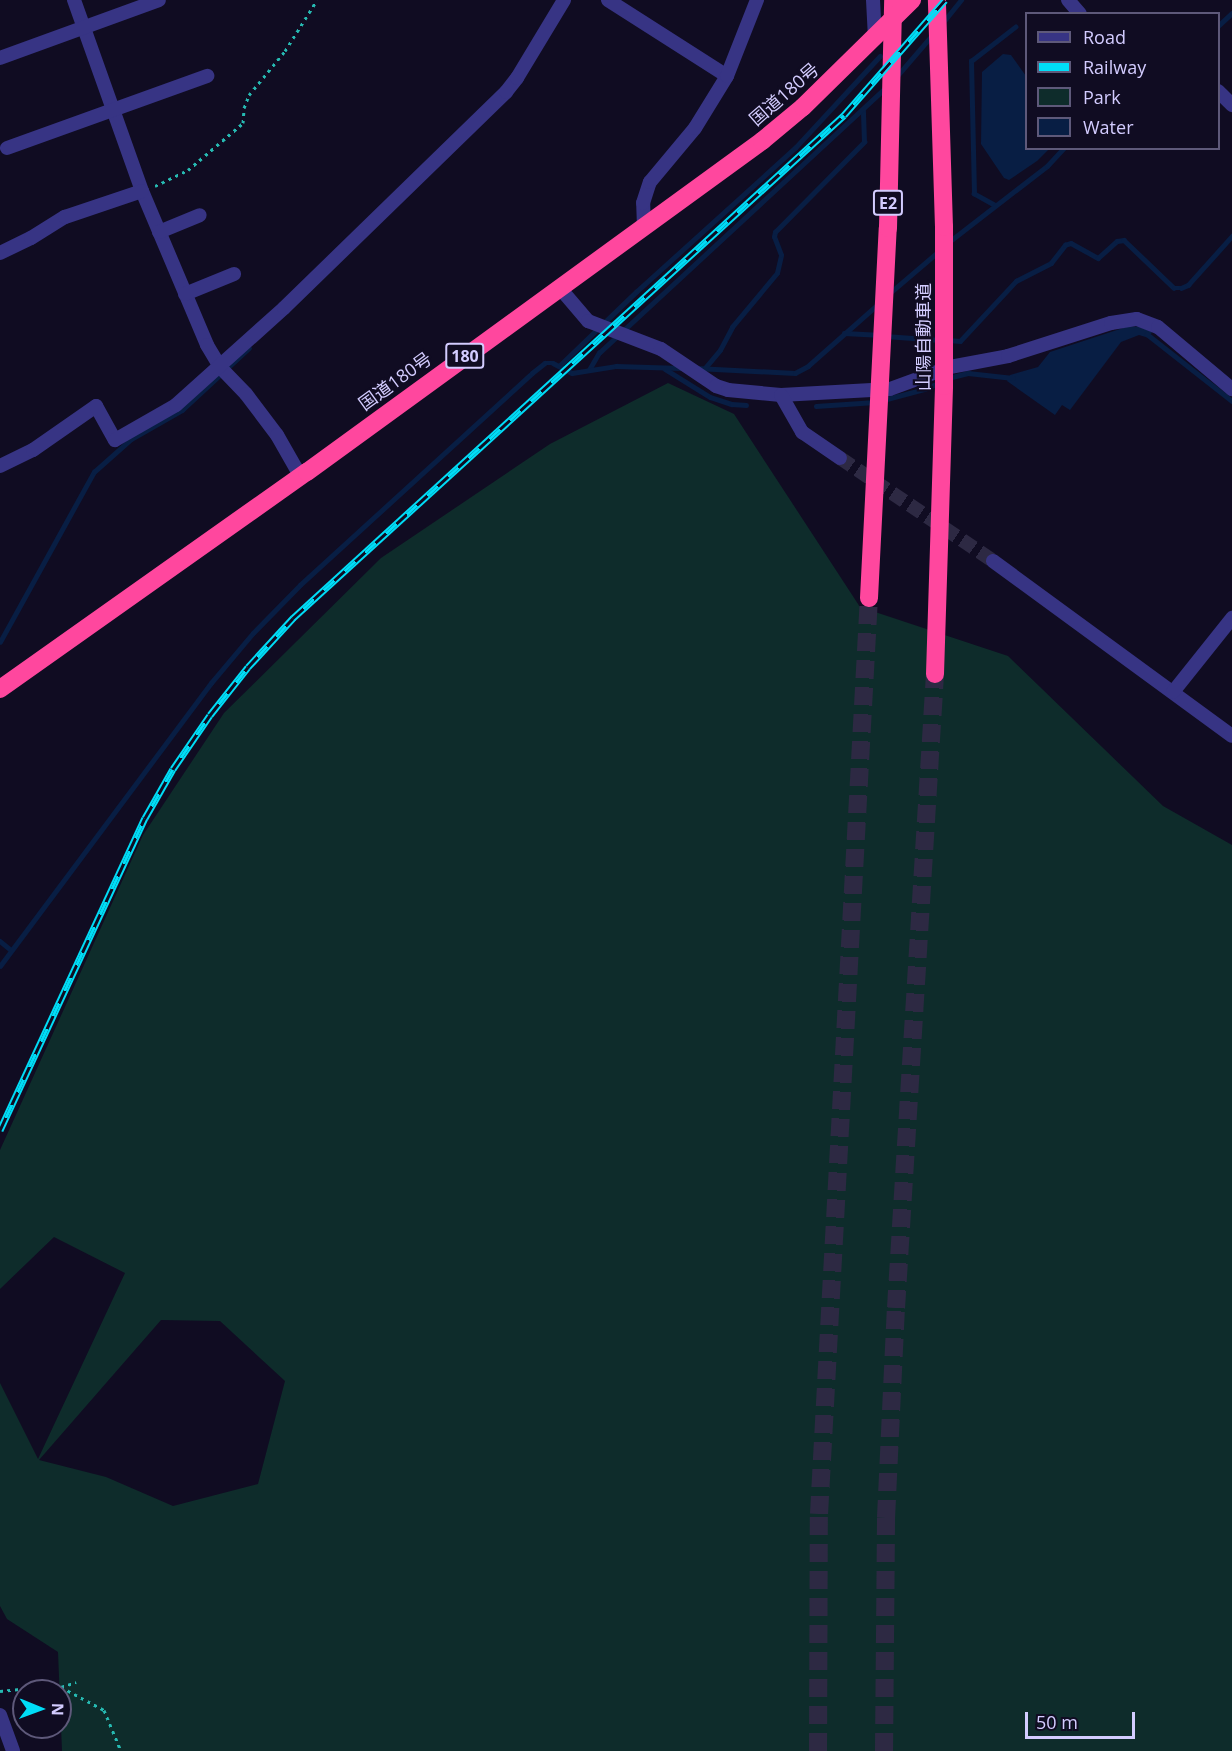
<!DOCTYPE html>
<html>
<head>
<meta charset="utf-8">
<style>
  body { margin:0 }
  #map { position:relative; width:1232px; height:1751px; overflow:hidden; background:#100c22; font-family:"Open Sans","Noto Sans JP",sans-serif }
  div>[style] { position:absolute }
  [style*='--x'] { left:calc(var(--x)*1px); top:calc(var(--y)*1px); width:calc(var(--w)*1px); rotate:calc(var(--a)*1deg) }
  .green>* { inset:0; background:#0e2c2b }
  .water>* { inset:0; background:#081e44 }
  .stream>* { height:4.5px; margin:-2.25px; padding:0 2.25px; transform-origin:2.25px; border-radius:2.25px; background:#081e44 }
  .street-tunnel>* { height:14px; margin-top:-7px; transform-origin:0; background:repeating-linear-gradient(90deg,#2d2943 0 14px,transparent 0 21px) }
  .highway-tunnel>* { height:18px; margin-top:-9px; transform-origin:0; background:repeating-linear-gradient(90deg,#2d2943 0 18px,transparent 0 27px) }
  .path>* { height:3px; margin-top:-1.5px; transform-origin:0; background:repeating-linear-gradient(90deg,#26bab2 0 3px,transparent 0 7.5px) }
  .lane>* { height:7px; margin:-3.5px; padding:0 3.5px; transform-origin:3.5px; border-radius:3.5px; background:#373484 }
  .street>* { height:14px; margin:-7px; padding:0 7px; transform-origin:7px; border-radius:7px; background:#373484 }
  .highway>* { height:18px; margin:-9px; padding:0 9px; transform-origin:9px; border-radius:9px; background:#ff479e }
  .rail>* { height:7px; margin-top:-3.5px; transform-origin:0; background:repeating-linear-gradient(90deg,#100c22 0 14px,#00ddf7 0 28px); box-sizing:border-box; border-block:2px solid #00ddf7 }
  span { translate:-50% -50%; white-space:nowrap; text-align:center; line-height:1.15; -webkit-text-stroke:4.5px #100c22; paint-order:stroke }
  .shield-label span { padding:2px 4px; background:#100c22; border:2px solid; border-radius:4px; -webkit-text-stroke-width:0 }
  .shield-label { font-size:16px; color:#d3ccff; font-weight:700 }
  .street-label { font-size:18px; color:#d3ccff }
  .legend { position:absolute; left:1025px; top:12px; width:195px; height:138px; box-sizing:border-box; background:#100c22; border:2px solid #5e597a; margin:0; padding:8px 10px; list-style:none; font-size:18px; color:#d3ccff }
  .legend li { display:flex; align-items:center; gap:12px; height:30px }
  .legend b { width:30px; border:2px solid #5e597a }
  .north { position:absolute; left:12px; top:1679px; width:60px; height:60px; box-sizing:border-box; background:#100c22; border:2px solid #5e597a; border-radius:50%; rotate:91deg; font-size:16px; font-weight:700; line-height:24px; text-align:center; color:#d3ccff }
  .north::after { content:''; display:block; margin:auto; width:21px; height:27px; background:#00ddf7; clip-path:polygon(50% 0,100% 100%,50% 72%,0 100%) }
  .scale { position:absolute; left:1025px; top:1712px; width:110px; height:27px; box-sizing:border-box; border:3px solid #d3ccff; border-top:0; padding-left:8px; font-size:18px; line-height:21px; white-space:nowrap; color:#d3ccff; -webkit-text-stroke:4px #100c22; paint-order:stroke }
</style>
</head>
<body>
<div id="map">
  <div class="green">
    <i style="clip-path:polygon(evenodd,668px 383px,734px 414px,860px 607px,1008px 656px,1163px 806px,1232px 845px,1232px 1751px,62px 1751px,58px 1652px,7px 1619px,0 1606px,0 1383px,38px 1459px,125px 1273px,54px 1237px,0 1289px,0 1150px,143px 835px,224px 713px,381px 558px,550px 444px,668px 383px,161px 1320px,220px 1321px,285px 1381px,258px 1484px,173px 1506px,106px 1477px,39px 1460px,161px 1320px)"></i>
  </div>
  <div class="water">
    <i style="clip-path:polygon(1003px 54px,1011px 55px,1026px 76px,1026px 148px,1049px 149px,1037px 161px,1009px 180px,1004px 178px,981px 144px,982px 72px)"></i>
    <i style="clip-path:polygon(1129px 326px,1140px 327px,1152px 332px,1149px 338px,1139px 335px,1121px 342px,1070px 410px,1062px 405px,1055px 415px,1007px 381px,1010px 375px,1038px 367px,1050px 352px)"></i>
  </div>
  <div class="stream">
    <i style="--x:944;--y:21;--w:27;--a:-51"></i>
    <i style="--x:1218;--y:26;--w:19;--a:-43"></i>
    <i style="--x:897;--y:76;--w:55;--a:-49.4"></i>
    <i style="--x:994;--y:205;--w:23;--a:-151"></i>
    <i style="--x:974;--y:194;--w:133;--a:-91.3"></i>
    <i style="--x:971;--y:61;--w:56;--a:-37.7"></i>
    <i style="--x:950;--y:241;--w:123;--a:-37.7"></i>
    <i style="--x:1047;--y:166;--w:25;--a:-47"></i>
    <i style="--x:891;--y:292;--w:63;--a:-40.5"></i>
    <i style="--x:844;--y:333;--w:33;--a:3"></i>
    <i style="--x:1147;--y:334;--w:108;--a:38.2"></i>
    <i style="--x:885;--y:336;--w:55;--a:4.2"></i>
    <i style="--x:948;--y:340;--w:12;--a:5"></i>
    <i style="--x:960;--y:341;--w:82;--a:-47"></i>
    <i style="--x:1016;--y:281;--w:39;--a:-27"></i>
    <i style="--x:1051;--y:263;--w:23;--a:-52"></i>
    <i style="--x:1065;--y:245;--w:6;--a:-18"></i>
    <i style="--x:1071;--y:243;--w:31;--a:29"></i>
    <i style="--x:1098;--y:258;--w:25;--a:-42"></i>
    <i style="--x:1117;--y:241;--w:7;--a:-8"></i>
    <i style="--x:1124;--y:240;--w:69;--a:43.8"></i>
    <i style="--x:1174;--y:288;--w:7;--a:0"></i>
    <i style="--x:1181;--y:288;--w:8;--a:-23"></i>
    <i style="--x:1188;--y:285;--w:66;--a:-48.1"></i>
    <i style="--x:559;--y:366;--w:107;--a:-43.9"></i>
    <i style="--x:636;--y:292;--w:215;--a:-42.2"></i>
    <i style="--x:795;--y:148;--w:125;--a:-47.3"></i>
    <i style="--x:696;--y:368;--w:99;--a:2.9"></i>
    <i style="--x:795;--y:373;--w:15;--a:-28"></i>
    <i style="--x:808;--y:366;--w:94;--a:-41.5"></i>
    <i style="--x:705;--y:368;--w:23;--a:-50"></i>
    <i style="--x:720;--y:350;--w:26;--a:-62"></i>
    <i style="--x:732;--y:327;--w:70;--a:-50.2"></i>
    <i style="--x:777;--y:273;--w:18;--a:-77"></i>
    <i style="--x:781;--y:255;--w:19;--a:-111"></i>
    <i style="--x:774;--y:237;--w:5;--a:-79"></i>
    <i style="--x:775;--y:232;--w:127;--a:-45.3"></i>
    <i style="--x:864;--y:142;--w:32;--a:-92"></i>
    <i style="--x:665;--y:369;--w:53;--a:31.9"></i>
    <i style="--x:710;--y:397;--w:23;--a:18"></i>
    <i style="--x:732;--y:404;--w:14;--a:4"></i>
    <i style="--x:589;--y:370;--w:20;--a:-60"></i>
    <i style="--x:599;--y:353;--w:390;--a:-42.8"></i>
    <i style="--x:948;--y:378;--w:21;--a:-14"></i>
    <i style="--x:968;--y:373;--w:45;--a:6.3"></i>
    <i style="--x:883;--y:400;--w:43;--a:-14.7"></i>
    <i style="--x:925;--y:389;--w:17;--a:-24"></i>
    <i style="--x:816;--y:406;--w:59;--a:-3.9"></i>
    <i style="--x:0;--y:642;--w:194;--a:-61.1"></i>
    <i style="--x:94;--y:472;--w:50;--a:-41.7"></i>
    <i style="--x:131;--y:439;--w:59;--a:-29.6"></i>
    <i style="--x:182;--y:410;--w:91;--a:-42.8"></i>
    <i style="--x:0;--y:941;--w:14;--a:39"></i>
    <i style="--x:0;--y:966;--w:353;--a:-53.3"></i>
    <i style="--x:211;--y:683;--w:65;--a:-50"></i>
    <i style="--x:253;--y:633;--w:67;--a:-45.6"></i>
    <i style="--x:300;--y:585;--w:314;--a:-42.4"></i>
    <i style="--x:532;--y:373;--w:16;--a:-38"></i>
    <i style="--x:545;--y:363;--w:8;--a:0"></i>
    <i style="--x:553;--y:363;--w:21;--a:28"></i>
    <i style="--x:572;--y:373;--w:45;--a:-9"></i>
    <i style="--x:616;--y:366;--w:65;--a:1.8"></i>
  </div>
  <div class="street-tunnel">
    <i style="--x:840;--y:458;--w:184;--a:33.9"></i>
  </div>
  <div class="highway-tunnel">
    <i style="--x:818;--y:1751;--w:237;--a:-89.8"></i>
    <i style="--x:819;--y:1514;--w:917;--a:-86.88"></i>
    <i style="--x:884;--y:1751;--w:233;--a:-89.5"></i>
    <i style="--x:886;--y:1518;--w:210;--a:-87.3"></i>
    <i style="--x:896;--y:1308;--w:635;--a:-86.48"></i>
  </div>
  <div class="path">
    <i style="--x:155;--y:186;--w:37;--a:-26"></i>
    <i style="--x:188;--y:170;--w:72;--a:-40.5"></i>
    <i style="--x:243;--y:123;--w:15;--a:-86"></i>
    <i style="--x:244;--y:108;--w:14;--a:-69"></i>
    <i style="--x:249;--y:95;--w:57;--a:-50.7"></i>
    <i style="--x:285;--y:51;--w:60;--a:-57.9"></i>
    <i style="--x:61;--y:1687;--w:49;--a:28.1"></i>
    <i style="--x:104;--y:1710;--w:44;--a:67.5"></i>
    <i style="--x:61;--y:1687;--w:16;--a:-18"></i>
    <i style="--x:0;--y:1691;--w:40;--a:-5.7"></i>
  </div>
  <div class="lane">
    <i style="--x:49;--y:1691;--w:6;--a:-81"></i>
    <i style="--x:47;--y:1728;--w:1;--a:-90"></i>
  </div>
  <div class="street">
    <i style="--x:74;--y:0;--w:203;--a:70.4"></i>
    <i style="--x:142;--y:191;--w:167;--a:67.1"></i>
    <i style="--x:207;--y:345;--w:26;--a:59"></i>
    <i style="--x:220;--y:367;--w:37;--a:46"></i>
    <i style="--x:246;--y:394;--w:51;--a:52.9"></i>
    <i style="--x:277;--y:435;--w:48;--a:60.3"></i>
    <i style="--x:608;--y:0;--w:141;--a:32.6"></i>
    <i style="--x:873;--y:0;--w:38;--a:87"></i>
    <i style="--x:1068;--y:0;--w:18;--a:49"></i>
    <i style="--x:0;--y:58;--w:169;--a:-20"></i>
    <i style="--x:1218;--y:91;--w:20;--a:45"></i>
    <i style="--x:7;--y:148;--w:213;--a:-19.8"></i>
    <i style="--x:644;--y:227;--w:24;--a:-92"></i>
    <i style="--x:643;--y:203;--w:22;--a:-72"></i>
    <i style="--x:650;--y:182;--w:70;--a:-50.2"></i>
    <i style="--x:695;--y:128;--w:61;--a:-58.4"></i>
    <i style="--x:727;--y:76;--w:82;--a:-68.5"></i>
    <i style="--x:159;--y:232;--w:44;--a:-22.5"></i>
    <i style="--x:0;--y:253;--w:34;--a:-26"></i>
    <i style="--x:31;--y:238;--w:40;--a:-32"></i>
    <i style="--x:65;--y:217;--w:81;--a:-18.7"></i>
    <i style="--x:559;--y:287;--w:45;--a:49.5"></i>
    <i style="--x:588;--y:321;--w:78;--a:21"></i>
    <i style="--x:661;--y:349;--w:66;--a:33.9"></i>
    <i style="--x:716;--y:386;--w:13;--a:18"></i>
    <i style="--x:728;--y:390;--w:53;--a:5.4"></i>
    <i style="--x:781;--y:395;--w:109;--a:-3.2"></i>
    <i style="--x:890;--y:389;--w:64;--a:-20.1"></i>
    <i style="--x:950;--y:367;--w:59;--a:-10.7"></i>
    <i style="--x:1008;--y:356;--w:108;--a:-17.8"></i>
    <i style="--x:1111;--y:323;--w:26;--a:-9"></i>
    <i style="--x:1137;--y:319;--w:22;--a:21"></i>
    <i style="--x:1158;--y:327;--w:97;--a:40"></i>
    <i style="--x:185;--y:294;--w:53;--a:-22.2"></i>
    <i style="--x:781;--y:395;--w:43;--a:60.4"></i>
    <i style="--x:802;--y:432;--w:46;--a:34.4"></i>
    <i style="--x:0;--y:466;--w:37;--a:-26"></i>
    <i style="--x:33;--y:450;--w:77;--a:-34.9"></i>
    <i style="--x:96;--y:406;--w:39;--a:61"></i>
    <i style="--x:115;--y:440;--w:70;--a:-29.8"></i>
    <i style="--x:176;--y:405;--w:145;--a:-41.9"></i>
    <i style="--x:284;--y:308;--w:310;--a:-44.2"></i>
    <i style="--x:506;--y:92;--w:18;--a:-52"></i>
    <i style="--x:517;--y:78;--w:91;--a:-58.9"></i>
    <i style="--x:993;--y:561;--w:296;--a:36.2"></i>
    <i style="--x:1173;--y:692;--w:95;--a:-51.4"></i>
    <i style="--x:0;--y:1715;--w:38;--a:70"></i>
  </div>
  <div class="highway">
    <i style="--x:869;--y:598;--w:370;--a:-87.1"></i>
    <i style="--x:888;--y:228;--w:228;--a:-88.7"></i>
    <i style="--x:935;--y:674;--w:288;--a:-88.2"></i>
    <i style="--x:944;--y:386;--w:159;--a:-90"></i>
    <i style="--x:944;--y:227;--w:227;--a:-91.8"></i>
    <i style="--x:0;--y:689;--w:376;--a:-35.3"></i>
    <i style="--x:307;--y:472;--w:563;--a:-36.03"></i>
    <i style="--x:762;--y:141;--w:53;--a:-39.7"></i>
    <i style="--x:803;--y:107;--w:153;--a:-44.5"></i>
  </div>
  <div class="rail">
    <i style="--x:0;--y:1130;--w:344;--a:-65.1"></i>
    <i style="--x:145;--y:818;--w:56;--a:-60.3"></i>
    <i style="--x:173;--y:769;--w:65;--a:-55.6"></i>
    <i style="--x:210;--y:715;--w:61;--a:-51.6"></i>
    <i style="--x:248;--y:667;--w:67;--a:-47.4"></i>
    <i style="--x:293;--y:618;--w:746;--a:-42.39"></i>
    <i style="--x:844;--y:115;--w:153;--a:-48.7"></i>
  </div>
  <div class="shield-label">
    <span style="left:888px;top:203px">E2</span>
    <span style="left:465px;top:356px">180</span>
  </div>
  <div class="street-label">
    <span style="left:784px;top:94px;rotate:-41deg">国道180号</span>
    <span style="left:923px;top:337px;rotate:-90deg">山陽自動車道</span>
    <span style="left:395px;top:381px;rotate:-36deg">国道180号</span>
  </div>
  <ul class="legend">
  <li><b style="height:8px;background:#373484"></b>Road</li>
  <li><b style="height:8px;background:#00ddf7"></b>Railway</li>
  <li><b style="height:16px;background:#0e2c2b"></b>Park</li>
  <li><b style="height:16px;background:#081e44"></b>Water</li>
  </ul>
  <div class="north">N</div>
  <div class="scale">50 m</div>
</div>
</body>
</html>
